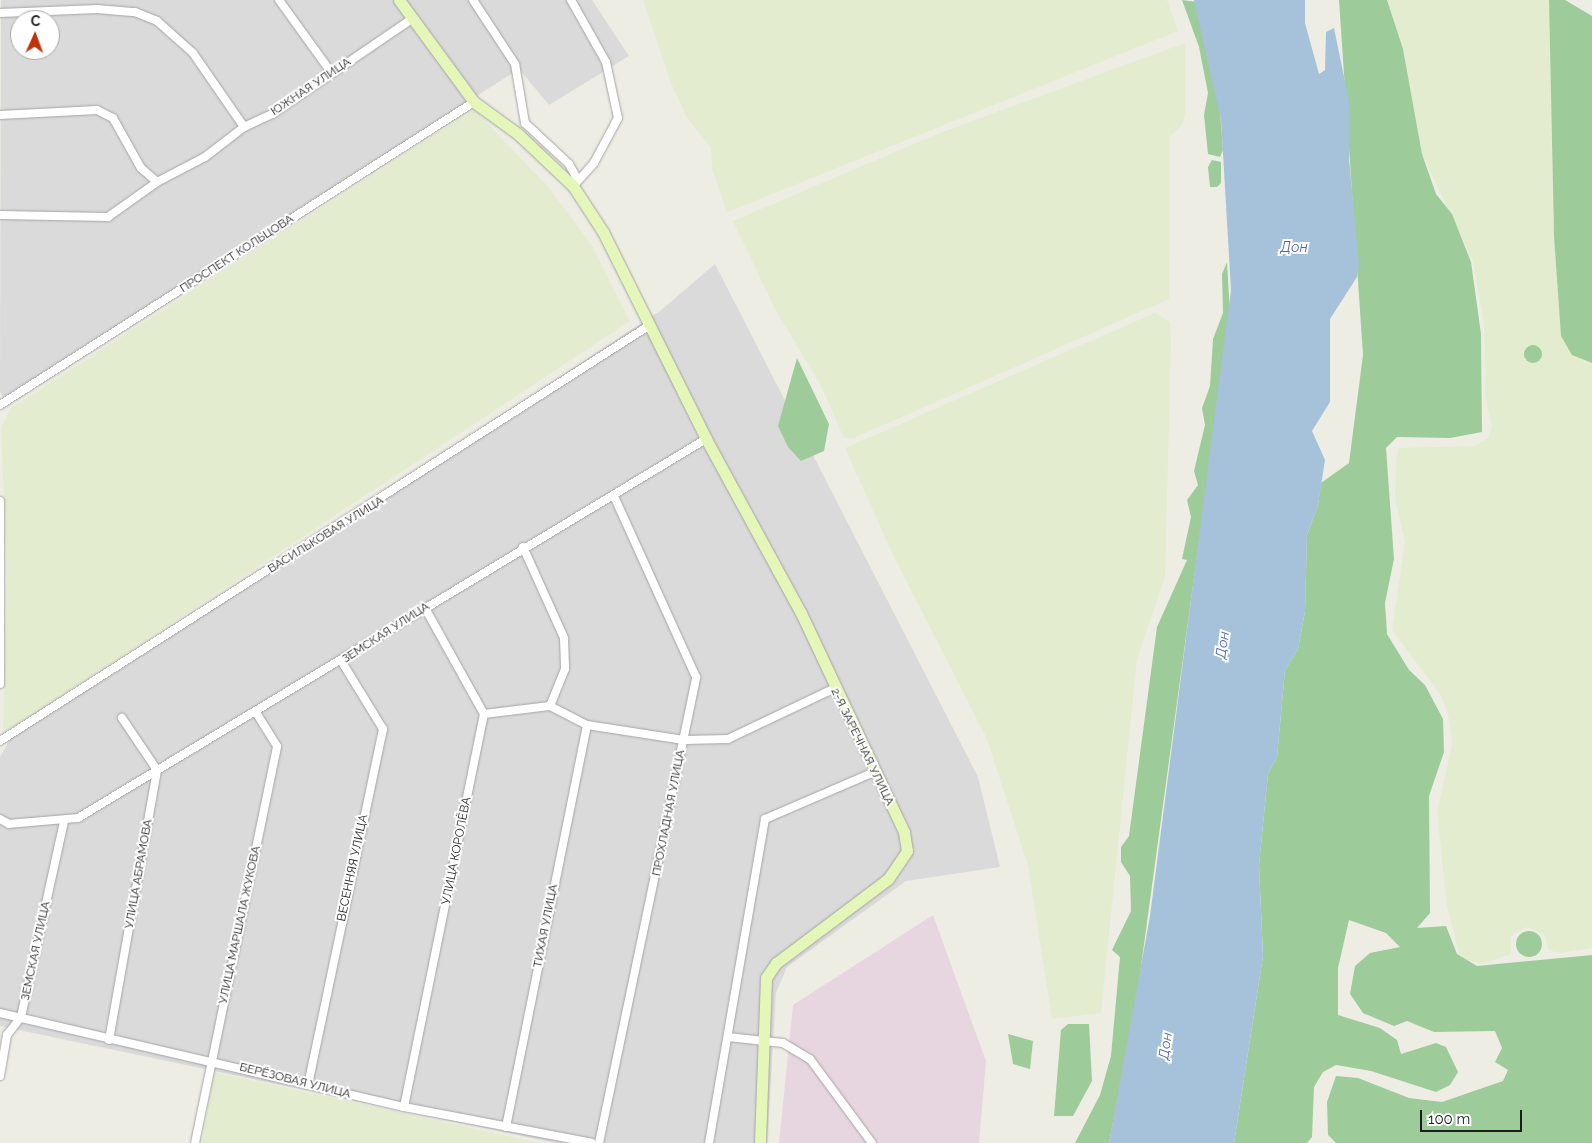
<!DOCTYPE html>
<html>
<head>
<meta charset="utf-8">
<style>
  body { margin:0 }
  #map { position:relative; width:1592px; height:1143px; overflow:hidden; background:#eeede4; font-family:Raleway,sans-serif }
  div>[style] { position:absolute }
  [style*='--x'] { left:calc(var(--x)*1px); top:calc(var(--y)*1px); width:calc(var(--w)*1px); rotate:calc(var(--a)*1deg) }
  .residential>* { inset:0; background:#dbdada }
  .industrial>* { inset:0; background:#e7d6e0 }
  .farmland>* { inset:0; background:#e3eccf }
  .forest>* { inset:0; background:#9dcb9a }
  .round { border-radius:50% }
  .water>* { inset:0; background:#a6c2da }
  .roads { filter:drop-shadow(0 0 1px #a4a4a4) drop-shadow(0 0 1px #a4a4a4) }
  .street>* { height:8px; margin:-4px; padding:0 4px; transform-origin:4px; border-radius:4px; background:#fff }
  .secondary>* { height:11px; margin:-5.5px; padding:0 5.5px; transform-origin:5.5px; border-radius:5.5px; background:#e5f6b9 }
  span { translate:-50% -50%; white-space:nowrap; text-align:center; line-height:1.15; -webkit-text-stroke:4px #fff; paint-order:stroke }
  .street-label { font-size:12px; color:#1d1d1d }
  .water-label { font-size:14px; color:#4f67a8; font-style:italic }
  .north { position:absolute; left:10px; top:10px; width:50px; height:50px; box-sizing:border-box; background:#fff; border:1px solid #a5a5a5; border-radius:50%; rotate:2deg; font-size:14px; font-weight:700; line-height:20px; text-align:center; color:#1d1d1d }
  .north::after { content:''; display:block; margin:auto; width:18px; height:22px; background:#c0330a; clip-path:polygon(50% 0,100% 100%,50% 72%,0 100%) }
  .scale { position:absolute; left:1420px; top:1110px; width:102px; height:22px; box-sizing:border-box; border:2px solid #1d1d1d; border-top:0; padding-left:6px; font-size:15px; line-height:18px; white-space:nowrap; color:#1d1d1d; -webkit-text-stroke:4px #fff; paint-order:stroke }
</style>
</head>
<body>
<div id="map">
  <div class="residential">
    <i style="clip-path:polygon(evenodd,1px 0,592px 0,629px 56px,549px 105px,519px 69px,5px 400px,0 392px,1px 0,20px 20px,50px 20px,50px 50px,20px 50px,20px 20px)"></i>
    <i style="clip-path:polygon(715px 264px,978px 777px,1000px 867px,906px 881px,787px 967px,776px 993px,767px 1143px,556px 1143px,0 1026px,0 757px,11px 738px,660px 311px)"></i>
  </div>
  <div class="industrial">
    <i style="clip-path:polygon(933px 915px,986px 1061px,979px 1143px,779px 1143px,793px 1005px)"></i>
  </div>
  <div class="farmland">
    <i style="clip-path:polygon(643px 0,1167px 0,1178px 31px,727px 212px,712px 169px,711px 148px,687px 118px,671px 83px)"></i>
    <i style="clip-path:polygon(1387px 0,1549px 0,1553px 216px,1561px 336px,1585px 363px,1592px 363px,1592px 948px,1559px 953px,1549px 950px,1544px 934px,1527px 927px,1511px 936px,1511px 954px,1482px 964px,1465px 959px,1459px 954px,1447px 906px,1437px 812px,1452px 744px,1448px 713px,1440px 694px,1392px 630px,1405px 541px,1395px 500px,1396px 460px,1399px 448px,1474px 446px,1488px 438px,1492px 427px,1485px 395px,1484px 323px,1473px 261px,1422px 154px,1403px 49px)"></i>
    <i style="clip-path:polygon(1185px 43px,1185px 115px,1182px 125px,1170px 137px,1169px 299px,854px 438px,844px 438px,821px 386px,775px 309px,733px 221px,937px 134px)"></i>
    <i style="clip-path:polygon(474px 109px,549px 188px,593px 247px,630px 321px,3px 735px,7px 576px,1px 427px,11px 408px)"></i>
    <i style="clip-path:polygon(1155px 313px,1170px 322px,1171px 341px,1165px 577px,1137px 659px,1101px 1013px,1052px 1019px,1028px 866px,987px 739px,893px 555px,845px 448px)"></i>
    <i style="clip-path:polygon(214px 1072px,540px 1143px,202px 1143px)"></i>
  </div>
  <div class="forest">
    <i style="clip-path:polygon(1182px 0,1197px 2px,1220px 111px,1223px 150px,1220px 157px,1208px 154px,1204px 115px,1208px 93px,1199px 47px)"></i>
    <i style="clip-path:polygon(1339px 0,1387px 0,1403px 49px,1422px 154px,1436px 194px,1452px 214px,1471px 262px,1481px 334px,1482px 432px,1450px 438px,1397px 437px,1386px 448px,1394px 559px,1385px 603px,1387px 634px,1409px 670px,1425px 685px,1443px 719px,1444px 752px,1429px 796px,1430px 913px,1417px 928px,1446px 926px,1457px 954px,1477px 966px,1592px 955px,1592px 1143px,1336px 1143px,1328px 1135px,1327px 1102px,1336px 1076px,1358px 1078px,1409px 1098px,1442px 1102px,1503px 1081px,1508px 1070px,1495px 1062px,1502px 1048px,1495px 1031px,1434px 1032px,1407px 1021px,1394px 1026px,1363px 1013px,1350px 994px,1355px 966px,1370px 953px,1400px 947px,1386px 933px,1349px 920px,1338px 968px,1338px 1015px,1380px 1028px,1397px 1040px,1401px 1054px,1436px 1043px,1446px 1047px,1458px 1072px,1450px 1085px,1436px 1092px,1371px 1071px,1336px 1065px,1323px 1072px,1314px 1087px,1312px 1137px,1307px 1143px,1234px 1143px,1263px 956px,1259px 865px,1268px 774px,1277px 757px,1285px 670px,1298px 649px,1305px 611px,1307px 535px,1318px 505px,1321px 483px,1349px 463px,1363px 355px)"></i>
    <i style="clip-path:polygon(1549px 0,1565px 0,1592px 16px,1592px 363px,1572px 355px,1561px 336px,1554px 236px)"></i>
    <i style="clip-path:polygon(1212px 160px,1221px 162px,1221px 183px,1217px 187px,1210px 187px,1208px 167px)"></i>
    <i style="clip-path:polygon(1227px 262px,1230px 314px,1136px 1003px,1109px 1143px,1075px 1143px,1100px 1095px,1111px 1056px,1120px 957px,1112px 950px,1131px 911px,1130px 876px,1121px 862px,1121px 847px,1129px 836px,1157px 627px,1187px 560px,1182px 559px,1191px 517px,1187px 500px,1198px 485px,1194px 471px,1205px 425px,1202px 408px,1210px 386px,1213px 339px,1223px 313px,1222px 274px)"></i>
    <i class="round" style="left:1524px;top:345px;width:18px;height:18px"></i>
    <i style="clip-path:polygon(797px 358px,829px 424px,824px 451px,801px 461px,788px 447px,778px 426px)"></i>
    <i class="round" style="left:1516px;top:931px;width:26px;height:26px"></i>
    <i style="clip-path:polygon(1068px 1024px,1089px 1024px,1092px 1081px,1073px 1116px,1054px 1116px,1061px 1030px)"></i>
    <i style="clip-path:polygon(1008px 1034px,1033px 1041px,1030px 1069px,1013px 1064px)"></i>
  </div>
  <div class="water">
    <i style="clip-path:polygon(1194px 0,1305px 0,1305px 23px,1319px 74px,1325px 70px,1326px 32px,1334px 28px,1349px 101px,1349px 159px,1359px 264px,1357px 277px,1330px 319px,1330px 402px,1312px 431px,1325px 460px,1318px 505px,1307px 535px,1305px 611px,1298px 649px,1285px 670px,1277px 757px,1268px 774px,1259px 865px,1263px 956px,1234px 1143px,1109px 1143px,1150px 916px,1231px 290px,1221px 120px)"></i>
  </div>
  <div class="roads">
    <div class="street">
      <i style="--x:279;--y:0;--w:89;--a:54.2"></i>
      <i style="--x:473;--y:0;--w:77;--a:56.7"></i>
      <i style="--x:515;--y:64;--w:60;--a:80.4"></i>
      <i style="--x:525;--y:123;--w:60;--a:43"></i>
      <i style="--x:569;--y:164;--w:18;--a:61"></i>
      <i style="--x:571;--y:0;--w:71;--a:60.6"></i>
      <i style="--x:606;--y:62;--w:57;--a:77.9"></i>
      <i style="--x:618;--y:118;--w:51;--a:118.1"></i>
      <i style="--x:594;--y:163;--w:27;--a:132"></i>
      <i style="--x:0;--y:13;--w:97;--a:-2.4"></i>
      <i style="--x:97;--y:9;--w:38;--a:5"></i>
      <i style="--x:135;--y:12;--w:24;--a:22"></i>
      <i style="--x:157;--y:21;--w:48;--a:41.6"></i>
      <i style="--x:193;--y:53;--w:90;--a:55.4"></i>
      <i style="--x:0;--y:115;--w:97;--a:-3"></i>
      <i style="--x:97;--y:110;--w:18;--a:27"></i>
      <i style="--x:113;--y:118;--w:57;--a:60.8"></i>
      <i style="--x:141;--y:168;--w:21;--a:41"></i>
      <i style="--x:0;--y:215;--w:108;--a:1.1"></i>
      <i style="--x:108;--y:217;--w:60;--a:-35.5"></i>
      <i style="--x:157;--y:182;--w:54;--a:-27.5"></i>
      <i style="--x:205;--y:157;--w:49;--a:-37.6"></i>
      <i style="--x:244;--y:127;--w:33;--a:-25"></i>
      <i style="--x:274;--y:113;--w:167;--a:-34.3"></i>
      <i style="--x:0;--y:405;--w:563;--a:-32.59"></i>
      <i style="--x:0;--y:501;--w:183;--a:90"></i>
      <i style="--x:523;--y:547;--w:100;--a:65.7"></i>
      <i style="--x:564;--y:638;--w:31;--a:88"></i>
      <i style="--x:565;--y:669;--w:40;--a:112"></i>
      <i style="--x:484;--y:714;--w:66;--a:-6.9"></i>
      <i style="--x:550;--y:706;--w:42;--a:27.2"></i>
      <i style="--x:587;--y:725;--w:98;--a:8.8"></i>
      <i style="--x:684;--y:740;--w:44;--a:-1.3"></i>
      <i style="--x:728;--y:739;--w:116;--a:-25.5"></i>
      <i style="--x:0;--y:741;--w:772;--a:-32.62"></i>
      <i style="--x:0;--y:819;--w:10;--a:29"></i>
      <i style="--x:9;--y:824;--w:69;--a:-5"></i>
      <i style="--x:78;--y:818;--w:734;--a:-31.11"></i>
      <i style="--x:0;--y:1013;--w:415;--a:13.1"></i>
      <i style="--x:404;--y:1107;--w:191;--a:10.8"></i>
      <i style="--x:728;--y:1037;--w:55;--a:6.2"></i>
      <i style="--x:783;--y:1043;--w:31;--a:31"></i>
      <i style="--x:810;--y:1059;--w:104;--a:53.6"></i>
      <i style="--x:109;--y:1040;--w:274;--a:-79.9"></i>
      <i style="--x:157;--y:770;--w:63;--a:-123.9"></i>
      <i style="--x:0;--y:1076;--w:42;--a:-80.3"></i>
      <i style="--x:7;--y:1035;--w:23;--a:-52"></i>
      <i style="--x:21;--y:1017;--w:201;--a:-77.6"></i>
      <i style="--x:308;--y:1085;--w:364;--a:-78.1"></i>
      <i style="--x:383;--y:729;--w:79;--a:-121.5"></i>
      <i style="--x:404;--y:1107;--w:401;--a:-78.5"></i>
      <i style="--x:484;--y:714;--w:121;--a:-119.1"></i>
      <i style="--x:506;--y:1127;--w:410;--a:-78.6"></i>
      <i style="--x:195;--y:1143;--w:405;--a:-78.3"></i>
      <i style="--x:277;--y:746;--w:40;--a:-122"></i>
      <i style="--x:599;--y:1143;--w:476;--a:-78.2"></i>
      <i style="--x:696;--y:677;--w:199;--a:-114.4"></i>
      <i style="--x:709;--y:1143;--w:329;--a:-80.2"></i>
      <i style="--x:765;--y:819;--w:119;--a:-23.3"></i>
    </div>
    <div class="secondary">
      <i style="--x:399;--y:0;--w:127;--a:53.7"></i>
      <i style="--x:474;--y:102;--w:54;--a:36"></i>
      <i style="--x:518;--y:134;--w:76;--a:43.4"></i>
      <i style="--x:573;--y:186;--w:55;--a:56.9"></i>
      <i style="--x:603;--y:232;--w:231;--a:63.5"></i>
      <i style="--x:706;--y:439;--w:198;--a:61.4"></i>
      <i style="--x:801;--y:613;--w:242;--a:64.8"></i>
      <i style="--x:904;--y:832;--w:19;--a:81"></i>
      <i style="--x:907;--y:851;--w:34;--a:124"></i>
      <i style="--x:888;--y:879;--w:140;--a:143.1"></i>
      <i style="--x:776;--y:963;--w:18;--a:124"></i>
      <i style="--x:766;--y:978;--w:165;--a:92.1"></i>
    </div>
  </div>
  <div class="street-label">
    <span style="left:311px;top:87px;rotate:-34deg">ЮЖНАЯ УЛИЦА</span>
    <span style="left:237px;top:254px;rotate:-33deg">ПРОСПЕКТ КОЛЬЦОВА</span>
    <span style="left:326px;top:535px;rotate:-32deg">ВАСИЛЬКОВАЯ УЛИЦА</span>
    <span style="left:386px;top:633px;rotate:-33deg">ЗЕМСКАЯ УЛИЦА</span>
    <span style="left:862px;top:747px;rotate:64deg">2-Я ЗАРЕЧНАЯ УЛИЦА</span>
    <span style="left:669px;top:813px;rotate:-79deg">ПРОХЛАДНАЯ УЛИЦА</span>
    <span style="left:457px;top:851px;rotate:-79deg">УЛИЦА КОРОЛЁВА</span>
    <span style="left:353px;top:868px;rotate:-78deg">ВЕСЕННЯЯ УЛИЦА</span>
    <span style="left:139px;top:874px;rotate:-80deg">УЛИЦА АБРАМОВА</span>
    <span style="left:240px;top:925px;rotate:-78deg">УЛИЦА МАРШАЛА ЖУКОВА</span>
    <span style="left:546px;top:926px;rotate:-79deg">ТИХАЯ УЛИЦА</span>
    <span style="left:36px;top:951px;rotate:-78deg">ЗЕМСКАЯ УЛИЦА</span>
    <span style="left:295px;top:1081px;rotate:14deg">БЕРЁЗОВАЯ УЛИЦА</span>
  </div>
  <div class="water-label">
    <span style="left:1294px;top:247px">Дон</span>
    <span style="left:1222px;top:645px;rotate:-82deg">Дон</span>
    <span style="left:1165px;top:1046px;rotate:-82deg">Дон</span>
  </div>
  <div class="north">С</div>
  <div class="scale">100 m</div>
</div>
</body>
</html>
